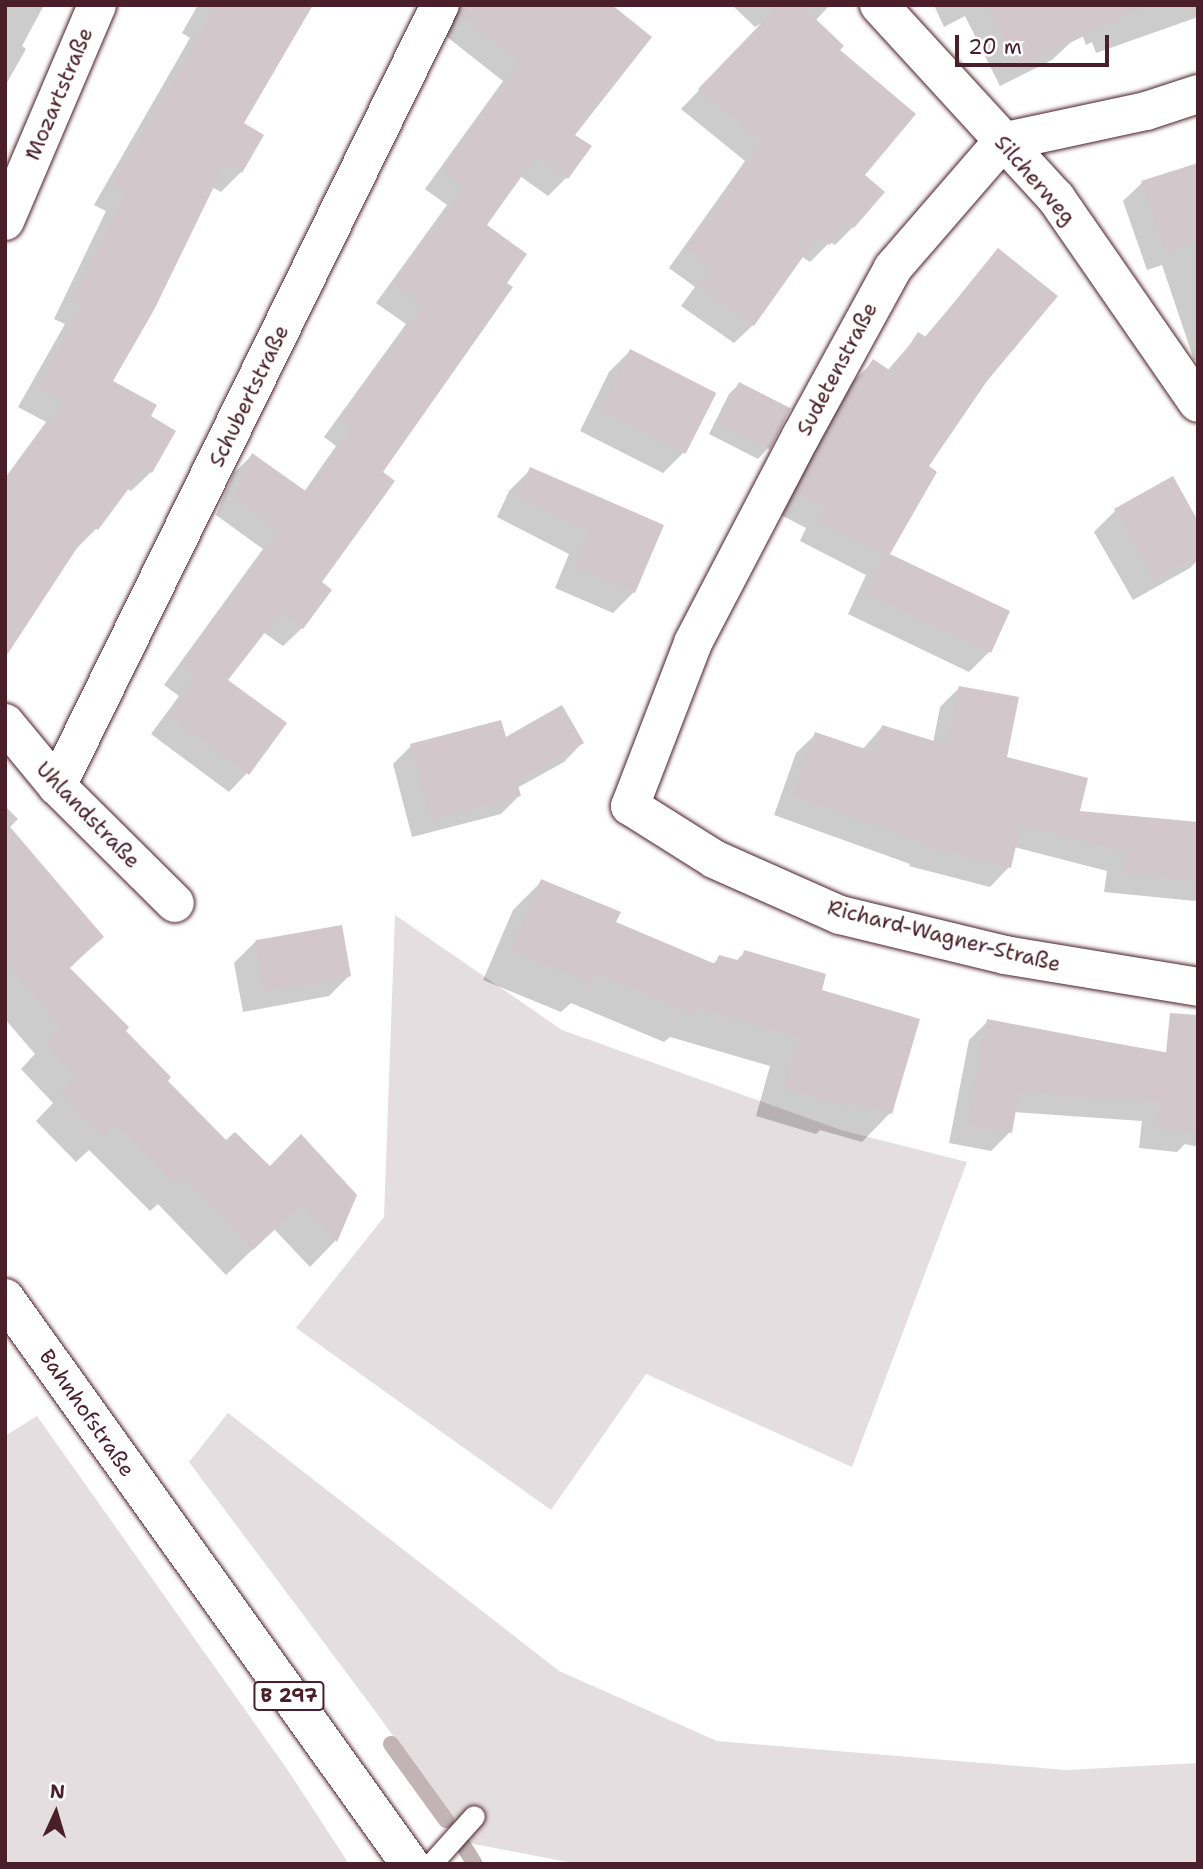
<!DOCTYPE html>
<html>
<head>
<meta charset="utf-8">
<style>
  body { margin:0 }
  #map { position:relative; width:1203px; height:1869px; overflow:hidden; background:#fff; font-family:"Shantell Sans",sans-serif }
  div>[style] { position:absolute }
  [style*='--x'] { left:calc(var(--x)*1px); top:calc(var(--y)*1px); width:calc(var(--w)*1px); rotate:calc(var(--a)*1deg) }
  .green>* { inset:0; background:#e5dee0 }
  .shadow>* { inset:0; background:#0003 }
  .stream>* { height:16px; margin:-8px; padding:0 8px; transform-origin:8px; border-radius:8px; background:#c1b3b6 }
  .building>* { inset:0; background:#d2c7cb; transform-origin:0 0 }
  .roads { filter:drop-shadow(0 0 2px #4a1f2b) drop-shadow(0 0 2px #4a1f2b) }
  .service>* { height:21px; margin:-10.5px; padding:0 10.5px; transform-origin:10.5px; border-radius:10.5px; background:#fff }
  .minor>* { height:38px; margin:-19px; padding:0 19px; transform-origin:19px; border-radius:19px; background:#fff }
  .primary>* { height:38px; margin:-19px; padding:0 19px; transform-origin:19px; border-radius:19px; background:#fff }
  span { translate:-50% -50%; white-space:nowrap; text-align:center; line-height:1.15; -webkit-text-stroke:7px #fff; paint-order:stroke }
  .shield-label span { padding:2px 5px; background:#fff; border:2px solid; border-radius:5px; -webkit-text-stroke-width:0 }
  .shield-label { font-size:19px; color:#4a1f2b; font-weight:700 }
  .street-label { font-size:21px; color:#4a1f2b }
  .frame { position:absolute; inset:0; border:7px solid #4a1f2b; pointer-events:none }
  .north { position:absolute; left:21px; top:1778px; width:70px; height:70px; -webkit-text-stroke:5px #fff; paint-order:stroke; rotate:4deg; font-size:19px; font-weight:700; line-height:28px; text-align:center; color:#4a1f2b }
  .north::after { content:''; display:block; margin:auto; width:24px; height:32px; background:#4a1f2b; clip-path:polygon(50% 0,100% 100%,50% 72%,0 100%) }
  .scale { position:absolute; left:955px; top:35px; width:154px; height:32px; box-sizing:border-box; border:4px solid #4a1f2b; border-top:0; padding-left:9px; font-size:21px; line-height:24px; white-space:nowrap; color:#4a1f2b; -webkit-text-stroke:5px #fff; paint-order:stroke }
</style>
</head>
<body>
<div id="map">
  <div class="green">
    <i style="clip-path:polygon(395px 915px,562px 1030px,841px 1130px,967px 1162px,852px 1467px,646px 1374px,551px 1510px,296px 1328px,384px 1217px)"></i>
    <i style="clip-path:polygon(228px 1413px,559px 1671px,717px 1741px,1066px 1770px,1198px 1763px,1198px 1864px,578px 1864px,469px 1843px,381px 1719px,189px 1462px)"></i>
    <i style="clip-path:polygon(37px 1416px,287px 1769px,349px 1864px,5px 1864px,5px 1436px)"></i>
  </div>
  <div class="shadow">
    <i style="clip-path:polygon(5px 5px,44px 5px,22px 46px,26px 49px,5px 86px)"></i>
    <i style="clip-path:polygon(198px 5px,311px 5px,241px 124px,241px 172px,221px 192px,212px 187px,111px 382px,148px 417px,151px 472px,131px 491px,126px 488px,97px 528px,77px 548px,5px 548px,5px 478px,46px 422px,18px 407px,65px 324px,54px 319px,106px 211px,94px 205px,190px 38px,182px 33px)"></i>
    <i style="clip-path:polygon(462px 5px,528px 5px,573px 135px,566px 178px,548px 196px,520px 176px,484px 225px,380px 473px,319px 583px,302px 628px,283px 646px,263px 632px,226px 681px,247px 773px,229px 792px,151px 734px,179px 696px,164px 685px,263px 549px,216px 515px,234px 473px,252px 455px,304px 492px,336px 446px,324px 437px,406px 324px,376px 303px,447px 205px,425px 189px,503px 81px,442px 33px)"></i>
    <i style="clip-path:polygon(732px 5px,828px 7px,815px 21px,838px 50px,862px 175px,853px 227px,835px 245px,830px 242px,810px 262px,801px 256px,753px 325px,734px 343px,681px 306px,695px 287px,669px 268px,745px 161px,681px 109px,766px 21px,755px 27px)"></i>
    <i style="clip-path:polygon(934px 5px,1048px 5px,1071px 42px,1052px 60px,1000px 86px,965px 16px,944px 27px)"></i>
    <i style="clip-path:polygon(1071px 5px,1198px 5px,1198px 17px,1096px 53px,1092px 42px,1086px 45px)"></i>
    <i style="clip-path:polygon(1198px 164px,1198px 359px,1194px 360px,1162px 265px,1147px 270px,1123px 201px,1142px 183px)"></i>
    <i style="clip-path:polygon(999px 250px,927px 467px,888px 554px,989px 652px,969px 672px,848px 614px,866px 575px,800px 541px,806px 528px,779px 514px,827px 420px,853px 381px,873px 362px,887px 371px,919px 334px,924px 338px)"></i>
    <i style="clip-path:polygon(630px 351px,714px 394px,684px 452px,663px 473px,580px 431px,609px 372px)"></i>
    <i style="clip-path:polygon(739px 384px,768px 448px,758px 459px,709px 434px,729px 394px)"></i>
    <i style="clip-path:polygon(530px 470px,662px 526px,634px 592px,613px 613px,555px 588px,569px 554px,497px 517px,509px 491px)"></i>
    <i style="clip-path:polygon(1115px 511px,1198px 524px,1198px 560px,1190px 568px,1133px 600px,1094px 532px)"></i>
    <i style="clip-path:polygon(959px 688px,1005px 759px,1078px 812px,1198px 824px,1198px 899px,1195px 901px,1104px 892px,1107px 871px,1014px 847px,1009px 867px,990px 887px,909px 866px,910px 864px,774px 815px,796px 753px,816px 734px,862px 750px,882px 727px,933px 743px,940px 707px)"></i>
    <i style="clip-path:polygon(505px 740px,582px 743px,564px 762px,517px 788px,519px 796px,501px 814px,412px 837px,393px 764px,411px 746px)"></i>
    <i style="clip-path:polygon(5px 806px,18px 819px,9px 828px,102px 937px,69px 969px,165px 1081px,226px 1143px,270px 1168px,355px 1196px,335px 1241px,310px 1267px,274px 1229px,226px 1275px,158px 1204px,150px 1211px,89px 1150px,76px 1162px,36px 1121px,53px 1103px,21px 1069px,35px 1054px,5px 1019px)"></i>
    <i style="clip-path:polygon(542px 881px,614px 923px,712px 965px,720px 957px,736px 961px,745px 952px,820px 991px,890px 1113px,862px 1142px,820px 1130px,816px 1134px,756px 1116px,770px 1066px,670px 1037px,664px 1042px,571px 1003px,561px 1012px,483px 980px,513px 910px)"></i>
    <i style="clip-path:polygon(255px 942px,349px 976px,329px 996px,243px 1012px,234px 963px)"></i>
    <i style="clip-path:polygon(988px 1021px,1198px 1058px,1198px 1147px,1185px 1144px,1177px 1152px,1139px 1148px,1142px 1121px,1014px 1112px,1010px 1132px,991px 1151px,949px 1143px,969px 1040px)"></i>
  </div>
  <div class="stream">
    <i style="--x:391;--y:1744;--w:94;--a:54.1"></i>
    <i style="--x:463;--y:1845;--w:22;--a:58"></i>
  </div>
  <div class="building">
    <i style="clip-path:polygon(216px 5px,313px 5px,244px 123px,264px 135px,242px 173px,225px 164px,154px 310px,113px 381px,157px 405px,151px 416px,176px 431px,152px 473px,144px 468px,98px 530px,92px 525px,5px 658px,5px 482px,64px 402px,37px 387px,83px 304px,72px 299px,125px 191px,112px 185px)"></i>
    <i style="clip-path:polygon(462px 5px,612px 5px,652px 37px,575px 135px,592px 146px,568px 179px,536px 156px,487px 225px,527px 254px,507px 283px,513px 287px,383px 472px,395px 481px,322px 582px,332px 590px,303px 629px,280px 613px,228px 680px,287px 723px,249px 775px,168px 715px,196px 677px,181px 665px,279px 530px,233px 496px,252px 453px,307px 492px,353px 427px,341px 418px,423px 305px,393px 284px,464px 186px,442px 170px,520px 62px,460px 15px)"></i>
    <i style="clip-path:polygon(779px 5px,801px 5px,844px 46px,840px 50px,916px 114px,865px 175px,885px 192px,854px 228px,846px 222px,830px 245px,817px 237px,754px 326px,698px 287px,712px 268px,686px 249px,762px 142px,698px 89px)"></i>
    <i style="clip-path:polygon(987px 5px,1148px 5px,1018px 68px)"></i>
    <i style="clip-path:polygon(1198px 163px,1198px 242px,1165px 253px,1141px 181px)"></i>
    <i style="clip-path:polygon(998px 248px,1058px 296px,987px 381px,929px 466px,937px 472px,890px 554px,1010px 611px,991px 653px,867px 594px,885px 555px,818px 521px,825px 508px,797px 494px,847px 398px,873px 359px,892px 372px,918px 332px,926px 337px)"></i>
    <i style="left:630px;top:349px;width:97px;height:68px;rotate:27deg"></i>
    <i style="left:739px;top:382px;width:58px;height:46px;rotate:27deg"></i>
    <i style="clip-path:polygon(530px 467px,664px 525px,635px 593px,575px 567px,589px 533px,517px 496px)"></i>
    <i style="clip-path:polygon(1173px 476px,1198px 521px,1198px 556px,1154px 580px,1114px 509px)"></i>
    <i style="clip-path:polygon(959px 686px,1019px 697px,1007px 757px,1088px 778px,1080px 811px,1198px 822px,1198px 881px,1123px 873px,1125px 852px,1021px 824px,1011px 868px,928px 847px,928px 844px,792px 796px,815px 732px,874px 752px,882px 725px,947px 745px)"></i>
    <i style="clip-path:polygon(562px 705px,584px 743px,517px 782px,521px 796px,431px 820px,410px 744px,501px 720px,506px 737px)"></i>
    <i style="clip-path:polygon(5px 821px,104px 937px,69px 967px,129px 1027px,126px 1031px,171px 1077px,168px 1081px,226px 1140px,235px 1132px,270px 1166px,301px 1134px,357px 1195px,337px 1242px,301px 1205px,253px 1250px,185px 1179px,177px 1187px,116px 1125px,103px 1138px,60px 1094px,78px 1077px,45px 1042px,61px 1028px,5px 962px)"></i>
    <i style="clip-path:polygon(541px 879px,621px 912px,616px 922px,715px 964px,719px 955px,741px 961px,744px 950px,826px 974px,822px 990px,920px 1019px,892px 1114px,848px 1102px,847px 1106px,783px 1088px,798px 1037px,697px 1008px,694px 1014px,596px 973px,591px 984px,511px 951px)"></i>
    <i style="left:342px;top:925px;width:52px;height:88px;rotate:80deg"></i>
    <i style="clip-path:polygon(1170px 1013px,1198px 1015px,1198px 1134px,1157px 1129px,1160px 1102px,1019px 1092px,1012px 1133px,967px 1125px,987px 1019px,1166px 1053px)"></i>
  </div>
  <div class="roads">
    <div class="service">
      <i style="--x:431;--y:1864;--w:64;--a:-48.1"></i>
    </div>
    <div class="minor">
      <i style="--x:879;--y:5;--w:262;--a:47.5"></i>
      <i style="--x:1056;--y:198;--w:249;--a:55.3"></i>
      <i style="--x:1198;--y:94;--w:55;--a:161.9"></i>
      <i style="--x:1146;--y:111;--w:147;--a:167.9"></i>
      <i style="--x:1002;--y:142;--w:167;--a:130.9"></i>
      <i style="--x:893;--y:268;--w:192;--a:118.7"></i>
      <i style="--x:801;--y:436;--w:233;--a:117.6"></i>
      <i style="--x:693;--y:643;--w:175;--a:111.1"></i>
      <i style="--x:630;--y:806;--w:99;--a:32.2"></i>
      <i style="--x:714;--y:859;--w:138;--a:24"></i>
      <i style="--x:840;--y:915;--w:170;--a:13.6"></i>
      <i style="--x:1005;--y:955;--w:196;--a:9.4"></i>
      <i style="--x:5;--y:221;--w:235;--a:-66.9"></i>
      <i style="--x:5;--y:723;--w:82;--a:50.5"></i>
      <i style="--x:57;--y:786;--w:166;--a:44.8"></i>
      <i style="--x:57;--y:786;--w:870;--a:-63.88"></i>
    </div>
    <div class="primary">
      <i style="--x:5;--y:1298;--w:696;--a:54.41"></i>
    </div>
  </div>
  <div class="shield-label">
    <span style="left:289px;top:1696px">B 297</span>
  </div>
  <div class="street-label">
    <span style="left:59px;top:94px;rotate:-67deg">Mozartstraße</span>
    <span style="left:1035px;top:180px;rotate:49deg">Silcherweg</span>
    <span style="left:837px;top:369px;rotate:-62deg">Sudetenstraße</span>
    <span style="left:249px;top:396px;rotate:-64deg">Schubertstraße</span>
    <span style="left:88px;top:815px;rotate:46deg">Uhlandstraße</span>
    <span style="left:944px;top:936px;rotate:14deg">Richard-Wagner-Straße</span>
    <span style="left:87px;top:1413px;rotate:55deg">Bahnhofstraße</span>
  </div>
  <div class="frame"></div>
  <div class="north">N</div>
  <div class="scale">20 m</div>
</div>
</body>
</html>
